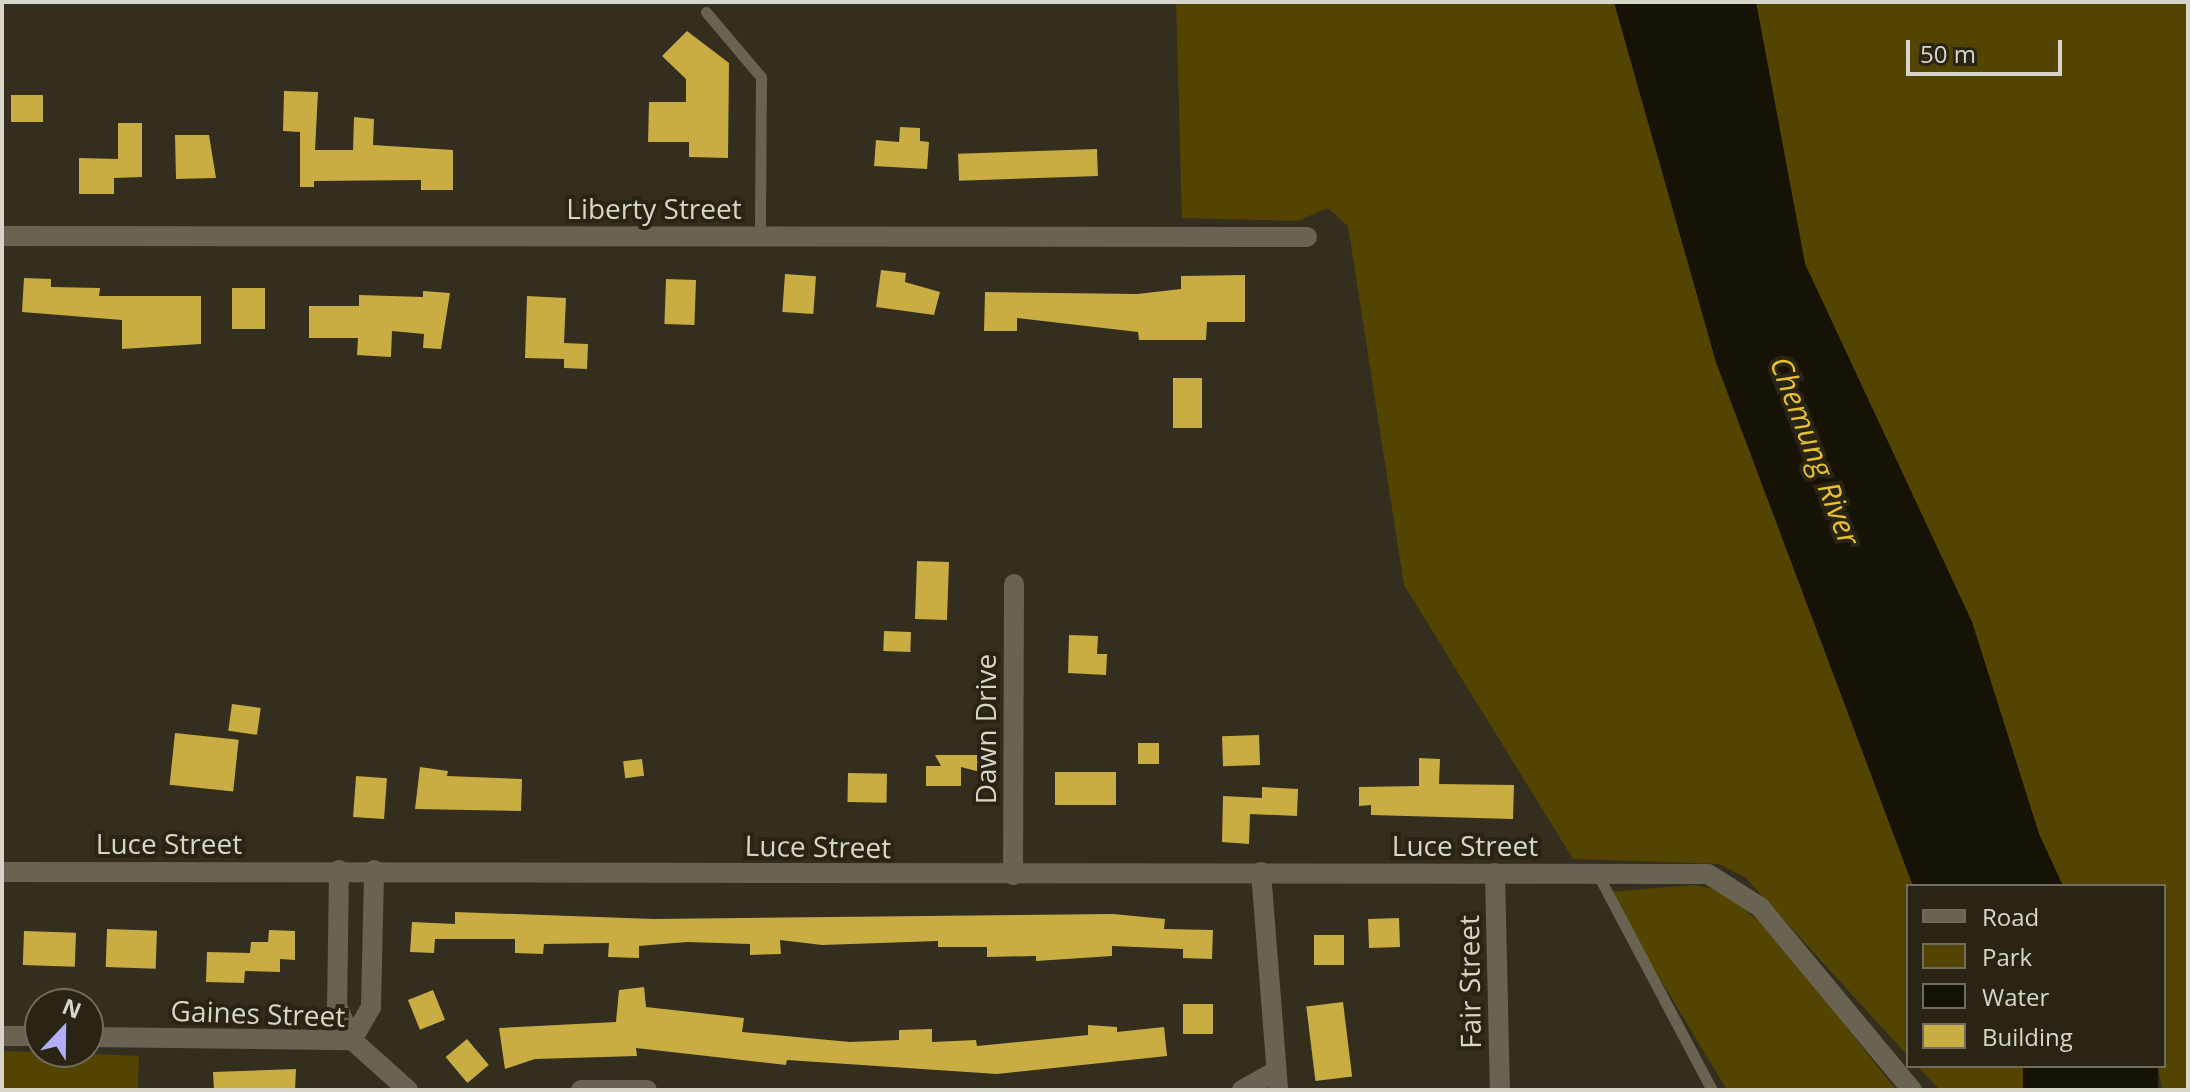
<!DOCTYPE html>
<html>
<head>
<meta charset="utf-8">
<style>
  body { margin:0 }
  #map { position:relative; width:2190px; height:1092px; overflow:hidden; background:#332e1e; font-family:"Open Sans",sans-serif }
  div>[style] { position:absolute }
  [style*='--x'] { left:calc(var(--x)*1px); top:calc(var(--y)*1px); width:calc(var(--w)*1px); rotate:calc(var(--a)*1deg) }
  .green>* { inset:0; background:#544402; transform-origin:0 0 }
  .water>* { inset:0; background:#161205; transform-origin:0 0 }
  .building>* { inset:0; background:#c9ac42; transform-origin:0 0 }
  .service>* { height:11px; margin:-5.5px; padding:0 5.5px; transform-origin:5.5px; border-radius:5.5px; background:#696351 }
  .minor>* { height:20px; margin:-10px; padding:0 10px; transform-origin:10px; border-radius:10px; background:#696351 }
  span { translate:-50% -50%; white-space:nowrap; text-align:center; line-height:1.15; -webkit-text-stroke:8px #292414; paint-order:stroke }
  .street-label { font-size:28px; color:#d8d5cb }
  .water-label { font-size:30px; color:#e8c22e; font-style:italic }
  .frame { position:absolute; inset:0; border:4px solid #d8d5cb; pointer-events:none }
  .legend { position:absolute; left:1906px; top:884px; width:260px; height:184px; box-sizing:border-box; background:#292414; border:2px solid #6f6b5d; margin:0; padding:10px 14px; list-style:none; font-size:24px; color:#d8d5cb }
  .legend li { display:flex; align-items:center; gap:16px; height:40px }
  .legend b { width:40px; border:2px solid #6f6b5d }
  .north { position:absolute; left:24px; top:988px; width:80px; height:80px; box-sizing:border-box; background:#292414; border:2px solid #6f6b5d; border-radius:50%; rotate:22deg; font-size:22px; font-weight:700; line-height:32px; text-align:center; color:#d8d5cb }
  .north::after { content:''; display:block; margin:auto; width:28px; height:36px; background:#b2adf9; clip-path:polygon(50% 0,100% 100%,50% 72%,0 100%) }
  .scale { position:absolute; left:1906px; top:40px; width:156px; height:36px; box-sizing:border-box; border:4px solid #d8d5cb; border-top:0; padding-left:10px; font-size:24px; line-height:28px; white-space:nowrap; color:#d8d5cb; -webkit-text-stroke:6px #292414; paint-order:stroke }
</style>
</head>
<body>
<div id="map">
  <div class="green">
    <i style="clip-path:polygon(1176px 2px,1614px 2px,1716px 362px,1913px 886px,1908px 886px,1908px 1056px,1745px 877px,1719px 864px,1573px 859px,1404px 585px,1348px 226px,1328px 208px,1297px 221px,1182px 218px)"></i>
    <i style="clip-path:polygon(1756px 2px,2188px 2px,2188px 1090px,2162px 1090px,2158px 1066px,2164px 1066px,2164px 886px,2063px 886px,2039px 834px,1972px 622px,1805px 264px)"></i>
    <i style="clip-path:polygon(1694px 885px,1724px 891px,1773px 934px,1896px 1090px,1727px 1090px,1608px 892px)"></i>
    <i style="left:2px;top:1051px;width:137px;height:39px;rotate:2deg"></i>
    <i style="clip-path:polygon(1917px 1066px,2023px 1066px,2036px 1090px,1940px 1090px)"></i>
  </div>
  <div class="water">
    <i style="clip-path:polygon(1614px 2px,1756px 2px,1805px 264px,1972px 622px,2039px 834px,2063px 886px,1913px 886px,1716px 362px)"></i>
    <i style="left:2023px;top:1066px;width:135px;height:27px"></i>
  </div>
  <div class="building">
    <i style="clip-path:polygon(687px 31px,729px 63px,728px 158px,689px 157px,689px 142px,648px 142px,649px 102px,686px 102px,686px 79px,662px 56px)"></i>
    <i style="clip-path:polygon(284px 91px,318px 92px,315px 150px,353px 150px,354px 117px,374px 119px,373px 145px,453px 150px,453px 190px,421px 190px,421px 180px,314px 181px,314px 187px,300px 187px,300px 132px,283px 131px)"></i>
    <i style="left:11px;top:95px;width:32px;height:27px"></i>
    <i style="clip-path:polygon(118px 123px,142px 123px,142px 177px,114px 178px,114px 194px,79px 194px,79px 158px,118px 159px)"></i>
    <i style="clip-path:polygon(900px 127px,920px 128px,920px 141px,929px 142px,927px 169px,874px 166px,876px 140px,899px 142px)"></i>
    <i style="clip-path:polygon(175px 135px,209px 135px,216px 178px,176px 179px)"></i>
    <i style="left:1097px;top:149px;width:27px;height:139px;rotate:88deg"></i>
    <i style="clip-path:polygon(881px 270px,906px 273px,905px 282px,940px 292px,934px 315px,876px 307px)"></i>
    <i style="left:785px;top:274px;width:31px;height:38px;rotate:4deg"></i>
    <i style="clip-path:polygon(1245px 275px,1245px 322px,1207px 322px,1206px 340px,1139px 340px,1138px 332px,1017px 318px,1017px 331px,984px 331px,985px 292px,1137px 294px,1181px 289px,1181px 276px)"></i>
    <i style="clip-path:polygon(24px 278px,51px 279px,51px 287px,100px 288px,99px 296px,201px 296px,201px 344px,122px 349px,122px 320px,22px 312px)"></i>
    <i style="left:666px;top:279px;width:30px;height:45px;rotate:2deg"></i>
    <i style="left:265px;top:288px;width:41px;height:33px;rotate:90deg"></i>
    <i style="clip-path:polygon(423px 291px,450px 293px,441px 349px,423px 348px,424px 334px,392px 331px,391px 357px,357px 355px,358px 338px,309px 338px,309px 306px,359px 306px,359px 295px,423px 297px)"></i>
    <i style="clip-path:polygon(527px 296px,566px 298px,564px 343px,588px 344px,587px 369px,564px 368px,564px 359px,525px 358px)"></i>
    <i style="left:1173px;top:378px;width:29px;height:50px"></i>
    <i style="left:917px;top:561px;width:32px;height:58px;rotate:2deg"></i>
    <i style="left:884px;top:631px;width:27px;height:20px;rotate:2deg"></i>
    <i style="clip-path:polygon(1069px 635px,1098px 636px,1097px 654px,1107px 654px,1106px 675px,1068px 673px)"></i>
    <i style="left:232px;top:704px;width:29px;height:27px;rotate:8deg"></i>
    <i style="left:175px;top:733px;width:64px;height:52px;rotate:6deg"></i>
    <i style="left:1259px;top:735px;width:30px;height:37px;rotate:88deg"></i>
    <i style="left:1138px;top:743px;width:21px;height:21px"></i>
    <i style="clip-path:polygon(935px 755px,985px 755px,980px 772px,961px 767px,961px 786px,926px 786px,926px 766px,941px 766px)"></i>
    <i style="clip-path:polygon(1419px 758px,1440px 759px,1439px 784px,1514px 785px,1513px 819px,1371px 815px,1371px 805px,1359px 806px,1359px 787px,1419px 786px)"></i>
    <i style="left:642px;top:759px;width:17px;height:19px;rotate:83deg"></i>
    <i style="clip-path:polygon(420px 767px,448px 771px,447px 776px,522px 779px,521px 811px,415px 809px)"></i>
    <i style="left:1055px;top:772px;width:61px;height:33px"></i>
    <i style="left:848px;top:773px;width:39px;height:29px;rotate:1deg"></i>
    <i style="left:356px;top:776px;width:31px;height:41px;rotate:4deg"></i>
    <i style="clip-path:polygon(1262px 787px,1298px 789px,1297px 816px,1250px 814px,1249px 844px,1222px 842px,1223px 796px,1262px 798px)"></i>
    <i style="clip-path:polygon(455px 912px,654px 919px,1113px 914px,1165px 919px,1164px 929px,1213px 930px,1212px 959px,1183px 958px,1183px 949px,1112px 946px,1112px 956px,1036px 961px,1036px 956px,987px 957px,987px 947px,938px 947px,938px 941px,822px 945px,780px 940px,781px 954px,750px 955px,750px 944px,687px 942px,639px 946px,639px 958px,608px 957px,609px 943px,544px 944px,543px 954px,515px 953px,515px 939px,435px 939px,434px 953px,410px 952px,412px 922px,455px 924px)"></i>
    <i style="left:1399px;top:918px;width:29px;height:31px;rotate:88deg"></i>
    <i style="left:107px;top:929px;width:50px;height:38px;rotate:2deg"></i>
    <i style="clip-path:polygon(269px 930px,295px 931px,295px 960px,280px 959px,280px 972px,245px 971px,244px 983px,206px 982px,207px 952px,250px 953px,251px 942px,268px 942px)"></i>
    <i style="left:24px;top:931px;width:52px;height:34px;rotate:2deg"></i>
    <i style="left:1344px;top:935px;width:30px;height:30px;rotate:90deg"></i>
    <i style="clip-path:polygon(644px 987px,646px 1007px,744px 1018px,742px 1032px,850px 1042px,899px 1040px,899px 1030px,932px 1029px,932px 1042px,976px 1040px,977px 1046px,1088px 1035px,1088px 1025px,1117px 1027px,1117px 1032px,1164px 1027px,1167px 1056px,997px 1074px,787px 1060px,786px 1065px,636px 1048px,637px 1056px,535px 1059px,505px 1069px,499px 1028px,616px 1022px,619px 990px)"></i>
    <i style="left:433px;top:990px;width:32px;height:27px;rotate:68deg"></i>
    <i style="left:1343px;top:1002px;width:75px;height:37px;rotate:83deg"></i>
    <i style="left:1183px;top:1004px;width:30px;height:30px"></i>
    <i style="left:467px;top:1039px;width:34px;height:28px;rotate:50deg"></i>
    <i style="clip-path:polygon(296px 1069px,295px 1090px,214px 1090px,213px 1072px)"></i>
  </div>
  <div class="service">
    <i style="--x:706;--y:12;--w:85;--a:49.8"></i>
    <i style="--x:761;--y:77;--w:159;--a:90.4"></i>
    <i style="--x:1597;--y:873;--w:246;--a:62.1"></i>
  </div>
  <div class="minor">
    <i style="--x:2;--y:236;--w:1305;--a:0.04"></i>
    <i style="--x:339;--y:870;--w:136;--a:90.8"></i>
    <i style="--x:337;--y:1006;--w:37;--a:66"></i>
    <i style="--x:2;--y:872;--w:1706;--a:0.07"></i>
    <i style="--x:1708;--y:874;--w:62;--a:32.4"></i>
    <i style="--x:1760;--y:907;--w:238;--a:50.3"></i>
    <i style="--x:1261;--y:872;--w:219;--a:85.5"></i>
    <i style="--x:1495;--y:873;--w:217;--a:88.7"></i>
    <i style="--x:1013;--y:875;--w:291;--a:-89.8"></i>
    <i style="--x:2;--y:1036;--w:38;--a:0"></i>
    <i style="--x:88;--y:1037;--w:264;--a:0.7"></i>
    <i style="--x:352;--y:1040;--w:75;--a:41.8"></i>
    <i style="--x:352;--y:1040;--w:38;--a:-60"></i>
    <i style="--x:371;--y:1007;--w:137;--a:-88.7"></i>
    <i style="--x:581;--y:1090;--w:66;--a:0"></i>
    <i style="--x:1242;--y:1090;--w:38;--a:-29"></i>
  </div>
  <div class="street-label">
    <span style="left:654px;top:208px">Liberty Street</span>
    <span style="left:985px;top:729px;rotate:-90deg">Dawn Drive</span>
    <span style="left:169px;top:843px">Luce Street</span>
    <span style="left:1465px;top:845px">Luce Street</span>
    <span style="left:818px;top:846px;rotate:1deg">Luce Street</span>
    <span style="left:1469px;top:982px;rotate:-91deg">Fair Street</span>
    <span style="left:258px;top:1013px;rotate:2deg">Gaines Street</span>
  </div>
  <div class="water-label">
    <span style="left:1815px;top:451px;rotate:69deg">Chemung River</span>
  </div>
  <div class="frame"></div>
  <ul class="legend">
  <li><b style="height:10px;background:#696351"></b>Road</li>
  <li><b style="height:22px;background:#544402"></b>Park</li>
  <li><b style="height:22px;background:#161205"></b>Water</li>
  <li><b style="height:22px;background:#c9ac42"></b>Building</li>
  </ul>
  <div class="north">N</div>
  <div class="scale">50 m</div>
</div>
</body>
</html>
